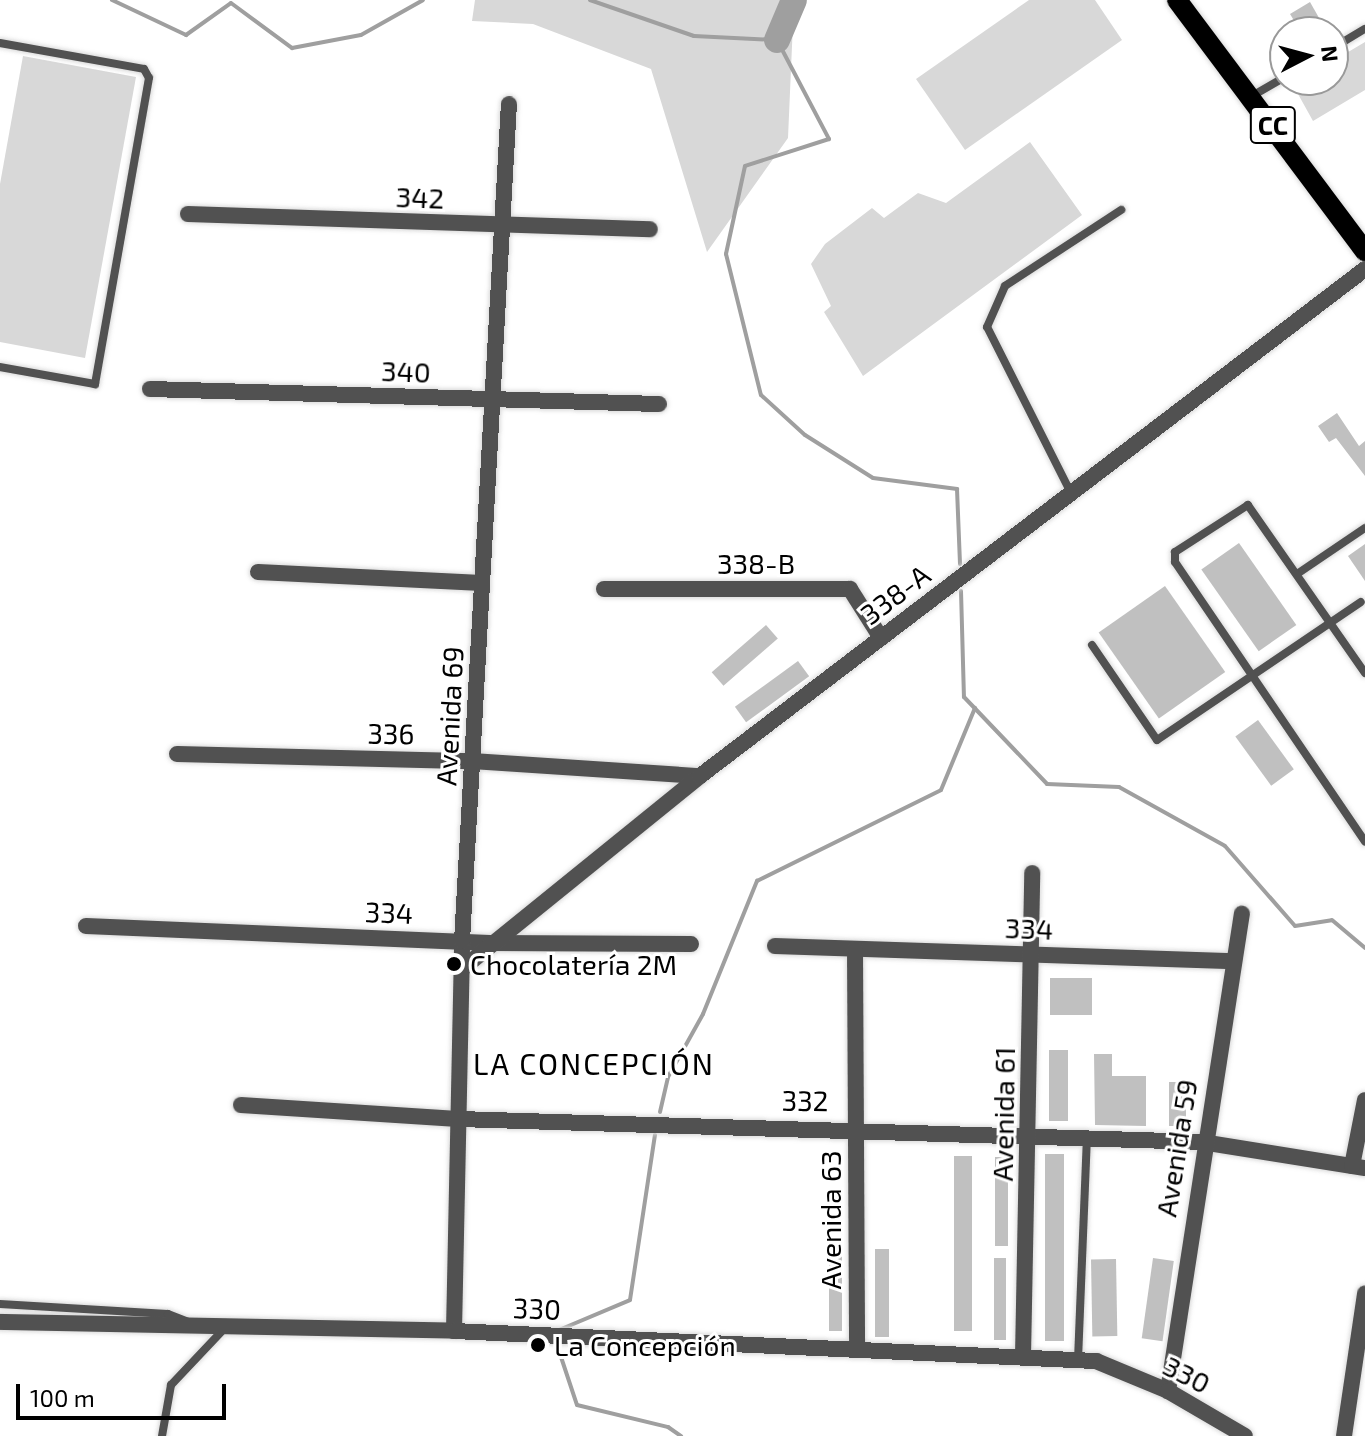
<!DOCTYPE html>
<html>
<head>
<meta charset="utf-8">
<style>
  body { margin:0 }
  #map { position:relative; width:1365px; height:1436px; overflow:hidden; background:#fff; font-family:"Exo 2",sans-serif }
  div>[style] { position:absolute }
  [style*='--x'] { left:calc(var(--x)*1px); top:calc(var(--y)*1px); width:calc(var(--w)*1px); rotate:calc(var(--a)*1deg) }
  .green>* { inset:0; background:#d8d8d8 }
  .stream>* { height:4px; margin:-2px; padding:0 2px; transform-origin:2px; border-radius:2px; background:#9f9f9f }
  .river>* { height:26px; margin:-13px; padding:0 13px; transform-origin:13px; border-radius:13px; background:#9f9f9f }
  .building>* { inset:0; background:#c0c0c0; transform-origin:0 0 }
  .roads { filter:drop-shadow(0 0 2px #dbdbdb) drop-shadow(0 0 2px #dbdbdb) }
  .service>* { height:8px; margin:-4px; padding:0 4px; transform-origin:4px; border-radius:4px; background:#515151 }
  .minor>* { height:16px; margin:-8px; padding:0 8px; transform-origin:8px; border-radius:8px; background:#515151 }
  .tertiary>* { height:16px; margin:-8px; padding:0 8px; transform-origin:8px; border-radius:8px; background:#515151 }
  .primary>* { height:20px; margin:-10px; padding:0 10px; transform-origin:10px; border-radius:10px; background:#000 }
  .dots>* { width:22px; height:22px; translate:-50% -50%; box-sizing:border-box; border:4px solid #fff; border-radius:50% }
  span { translate:-50% -50%; white-space:nowrap; text-align:center; line-height:1.15; -webkit-text-stroke:6px #fff; paint-order:stroke }
  .shield-label span { padding:2px 6px; background:#fff; border:2px solid; border-radius:6px; -webkit-text-stroke-width:0 }
  .shield-label { font-size:26px; color:#000; font-weight:700 }
  .street-label { font-size:28px; color:#000 }
  .poi-label { font-size:28px; color:#000 }
  .left { translate:0 -50%; text-align:left }
  .neighbourhood-label { font-size:30px; color:#000; letter-spacing:2px }
  .north { position:absolute; left:1269px; top:16px; width:80px; height:80px; box-sizing:border-box; background:#fff; border:2px solid #999; border-radius:50%; rotate:84deg; font-size:22px; font-weight:700; line-height:32px; text-align:center; color:#000 }
  .north::after { content:''; display:block; margin:auto; width:28px; height:36px; background:#000; clip-path:polygon(50% 0,100% 100%,50% 72%,0 100%) }
  .scale { position:absolute; left:16px; top:1384px; width:210px; height:36px; box-sizing:border-box; border:4px solid #000; border-top:0; padding-left:10px; font-size:24px; line-height:28px; white-space:nowrap; color:#000; -webkit-text-stroke:6px #fff; paint-order:stroke }
</style>
</head>
<body>
<div id="map">
  <div class="green">
    <i style="clip-path:polygon(475px 0,794px 0,788px 138px,707px 252px,651px 69px,533px 24px,472px 21px)"></i>
    <i style="clip-path:polygon(1029px 0,1095px 0,1122px 40px,965px 150px,916px 79px)"></i>
    <i style="clip-path:polygon(1365px 42px,1365px 90px,1313px 121px,1293px 85px,1333px 80px,1333px 61px)"></i>
    <i style="clip-path:polygon(23px 56px,136px 77px,85px 358px,0 342px,0 184px)"></i>
    <i style="clip-path:polygon(1030px 142px,1082px 215px,863px 376px,824px 312px,831px 306px,811px 264px,825px 244px,872px 208px,884px 218px,918px 193px,946px 203px)"></i>
  </div>
  <div class="stream">
    <i style="--x:112;--y:0;--w:82;--a:25.3"></i>
    <i style="--x:186;--y:35;--w:55;--a:-35.4"></i>
    <i style="--x:231;--y:3;--w:76;--a:36.4"></i>
    <i style="--x:292;--y:48;--w:70;--a:-10.7"></i>
    <i style="--x:361;--y:35;--w:71;--a:-29.4"></i>
    <i style="--x:590;--y:0;--w:110;--a:19.1"></i>
    <i style="--x:694;--y:36;--w:83;--a:2.8"></i>
    <i style="--x:777;--y:40;--w:112;--a:62.3"></i>
    <i style="--x:829;--y:139;--w:88;--a:162.2"></i>
    <i style="--x:745;--y:166;--w:90;--a:102.2"></i>
    <i style="--x:726;--y:254;--w:145;--a:76.1"></i>
    <i style="--x:761;--y:395;--w:59;--a:42.3"></i>
    <i style="--x:805;--y:435;--w:80;--a:32.3"></i>
    <i style="--x:873;--y:478;--w:85;--a:7.5"></i>
    <i style="--x:957;--y:489;--w:75;--a:87.7"></i>
    <i style="--x:961;--y:591;--w:106;--a:88.4"></i>
    <i style="--x:964;--y:697;--w:120;--a:46.3"></i>
    <i style="--x:1047;--y:784;--w:72;--a:2.4"></i>
    <i style="--x:1119;--y:787;--w:121;--a:29.1"></i>
    <i style="--x:1225;--y:846;--w:106;--a:48.8"></i>
    <i style="--x:1295;--y:926;--w:37;--a:-9"></i>
    <i style="--x:1332;--y:920;--w:43;--a:40.3"></i>
    <i style="--x:660;--y:1112;--w:36;--a:-77"></i>
    <i style="--x:668;--y:1077;--w:72;--a:-60.9"></i>
    <i style="--x:703;--y:1014;--w:144;--a:-67.9"></i>
    <i style="--x:757;--y:881;--w:205;--a:-26.3"></i>
    <i style="--x:941;--y:790;--w:89;--a:-67.5"></i>
    <i style="--x:559;--y:1330;--w:77;--a:-22.9"></i>
    <i style="--x:630;--y:1300;--w:167;--a:-81.4"></i>
    <i style="--x:558;--y:1348;--w:60;--a:71.6"></i>
    <i style="--x:577;--y:1405;--w:94;--a:13.6"></i>
    <i style="--x:668;--y:1427;--w:16;--a:35"></i>
  </div>
  <div class="river">
    <i style="--x:777;--y:40;--w:43;--a:-67"></i>
  </div>
  <div class="building">
    <i style="clip-path:polygon(1310px 2px,1327px 32px,1301px 32px,1290px 14px)"></i>
    <i style="clip-path:polygon(1337px 413px,1359px 446px,1365px 441px,1365px 476px,1336px 438px,1329px 442px,1318px 426px)"></i>
    <i style="left:1239px;top:543px;width:100px;height:46px;rotate:55deg"></i>
    <i style="clip-path:polygon(1365px 544px,1365px 581px,1348px 556px)"></i>
    <i style="left:1165px;top:586px;width:105px;height:81px;rotate:55deg"></i>
    <i style="left:766px;top:625px;width:18px;height:72px;rotate:49deg"></i>
    <i style="left:798px;top:661px;width:19px;height:78px;rotate:54deg"></i>
    <i style="left:1258px;top:720px;width:61px;height:28px;rotate:54deg"></i>
    <i style="left:1050px;top:978px;width:42px;height:37px"></i>
    <i style="left:1049px;top:1050px;width:19px;height:71px"></i>
    <i style="clip-path:polygon(1094px 1054px,1112px 1054px,1112px 1076px,1146px 1076px,1146px 1126px,1095px 1125px)"></i>
    <i style="left:1169px;top:1082px;width:17px;height:44px"></i>
    <i style="left:1045px;top:1154px;width:19px;height:187px"></i>
    <i style="left:954px;top:1156px;width:18px;height:175px"></i>
    <i style="left:995px;top:1157px;width:13px;height:89px"></i>
    <i style="left:875px;top:1249px;width:14px;height:88px"></i>
    <i style="left:829px;top:1252px;width:13px;height:79px"></i>
    <i style="left:994px;top:1258px;width:12px;height:82px"></i>
    <i style="left:1153px;top:1258px;width:21px;height:81px;rotate:8deg"></i>
    <i style="left:1116px;top:1259px;width:77px;height:25px;rotate:89deg"></i>
  </div>
  <div class="roads">
    <div class="service">
      <i style="--x:0;--y:43;--w:146;--a:10.2"></i>
      <i style="--x:144;--y:69;--w:10;--a:61"></i>
      <i style="--x:149;--y:78;--w:311;--a:100"></i>
      <i style="--x:95;--y:384;--w:97;--a:-169.9"></i>
      <i style="--x:1333;--y:48;--w:37;--a:-31"></i>
      <i style="--x:1252;--y:96;--w:38;--a:-30"></i>
      <i style="--x:1071;--y:493;--w:186;--a:-116.8"></i>
      <i style="--x:987;--y:327;--w:45;--a:-66.3"></i>
      <i style="--x:1005;--y:286;--w:139;--a:-33.2"></i>
      <i style="--x:1297;--y:574;--w:82;--a:-34.1"></i>
      <i style="--x:1092;--y:645;--w:115;--a:55.6"></i>
      <i style="--x:1157;--y:740;--w:246;--a:-34.1"></i>
      <i style="--x:1365;--y:673;--w:205;--a:-124.9"></i>
      <i style="--x:1248;--y:505;--w:87;--a:147.2"></i>
      <i style="--x:1175;--y:552;--w:10;--a:90"></i>
      <i style="--x:1175;--y:562;--w:338;--a:55.8"></i>
      <i style="--x:0;--y:1304;--w:168;--a:3.4"></i>
      <i style="--x:168;--y:1314;--w:22;--a:21"></i>
      <i style="--x:1078;--y:1360;--w:223;--a:-87.7"></i>
      <i style="--x:162;--y:1436;--w:52;--a:-80"></i>
      <i style="--x:171;--y:1385;--w:77;--a:-46.6"></i>
    </div>
    <div class="minor">
      <i style="--x:188;--y:214;--w:462;--a:1.9"></i>
      <i style="--x:150;--y:389;--w:509;--a:1.69"></i>
      <i style="--x:258;--y:572;--w:224;--a:2.8"></i>
      <i style="--x:604;--y:589;--w:246;--a:0"></i>
      <i style="--x:850;--y:589;--w:58;--a:57.7"></i>
      <i style="--x:177;--y:754;--w:295;--a:1.4"></i>
      <i style="--x:472;--y:761;--w:228;--a:3.8"></i>
      <i style="--x:86;--y:926;--w:404;--a:2.4"></i>
      <i style="--x:490;--y:943;--w:201;--a:0.3"></i>
      <i style="--x:775;--y:946;--w:459;--a:1.9"></i>
      <i style="--x:855;--y:949;--w:397;--a:89.7"></i>
      <i style="--x:463;--y:968;--w:305;--a:-39"></i>
      <i style="--x:700;--y:776;--w:836;--a:-37.32"></i>
      <i style="--x:241;--y:1105;--w:217;--a:3.7"></i>
      <i style="--x:458;--y:1119;--w:744;--a:1.77"></i>
      <i style="--x:1202;--y:1142;--w:165;--a:9.1"></i>
      <i style="--x:1352;--y:1166;--w:67;--a:-78.9"></i>
      <i style="--x:454;--y:1331;--w:390;--a:-88.8"></i>
      <i style="--x:462;--y:941;--w:838;--a:-86.79"></i>
      <i style="--x:1023;--y:1356;--w:483;--a:-88.9"></i>
      <i style="--x:1168;--y:1391;--w:483;--a:-81.2"></i>
      <i style="--x:1344;--y:1436;--w:144;--a:-81.6"></i>
    </div>
    <div class="tertiary">
      <i style="--x:0;--y:1322;--w:454;--a:1.1"></i>
      <i style="--x:454;--y:1331;--w:643;--a:2.68"></i>
      <i style="--x:1096;--y:1361;--w:78;--a:22.6"></i>
      <i style="--x:1168;--y:1391;--w:89;--a:30.3"></i>
    </div>
    <div class="primary">
      <i style="--x:1177;--y:0;--w:314;--a:53.2"></i>
    </div>
  </div>
  <div class="dots">
    <i style="left:454px;top:964px;background:#000"></i>
    <i style="left:538px;top:1345px;background:#000"></i>
  </div>
  <div class="shield-label">
    <span style="left:1273px;top:125px">CC</span>
  </div>
  <div class="street-label">
    <span style="left:420px;top:197px;rotate:2deg">342</span>
    <span style="left:406px;top:371px;rotate:2deg">340</span>
    <span style="left:756px;top:563px">338-B</span>
    <span style="left:895px;top:594px;rotate:-37deg">338-A</span>
    <span style="left:449px;top:716px;rotate:-87deg">Avenida 69</span>
    <span style="left:391px;top:733px;rotate:1deg">336</span>
    <span style="left:389px;top:912px;rotate:2deg">334</span>
    <span style="left:1029px;top:928px;rotate:2deg">334</span>
    <span style="left:805px;top:1100px;rotate:1deg">332</span>
    <span style="left:1003px;top:1114px;rotate:-89deg">Avenida 61</span>
    <span style="left:1176px;top:1148px;rotate:-81deg">Avenida 59</span>
    <span style="left:830px;top:1220px;rotate:-90deg">Avenida 63</span>
    <span style="left:537px;top:1308px;rotate:2deg">330</span>
    <span style="left:1187px;top:1374px;rotate:27deg">330</span>
  </div>
  <div class="poi-label">
    <span class="left" style="left:470px;top:964px">Chocolatería 2M</span>
    <span class="left" style="left:554px;top:1345px">La Concepción</span>
  </div>
  <div class="neighbourhood-label">
    <span style="left:594px;top:1063px">LA CONCEPCIÓN</span>
  </div>
  <div class="north">N</div>
  <div class="scale">100 m</div>
</div>
</body>
</html>
